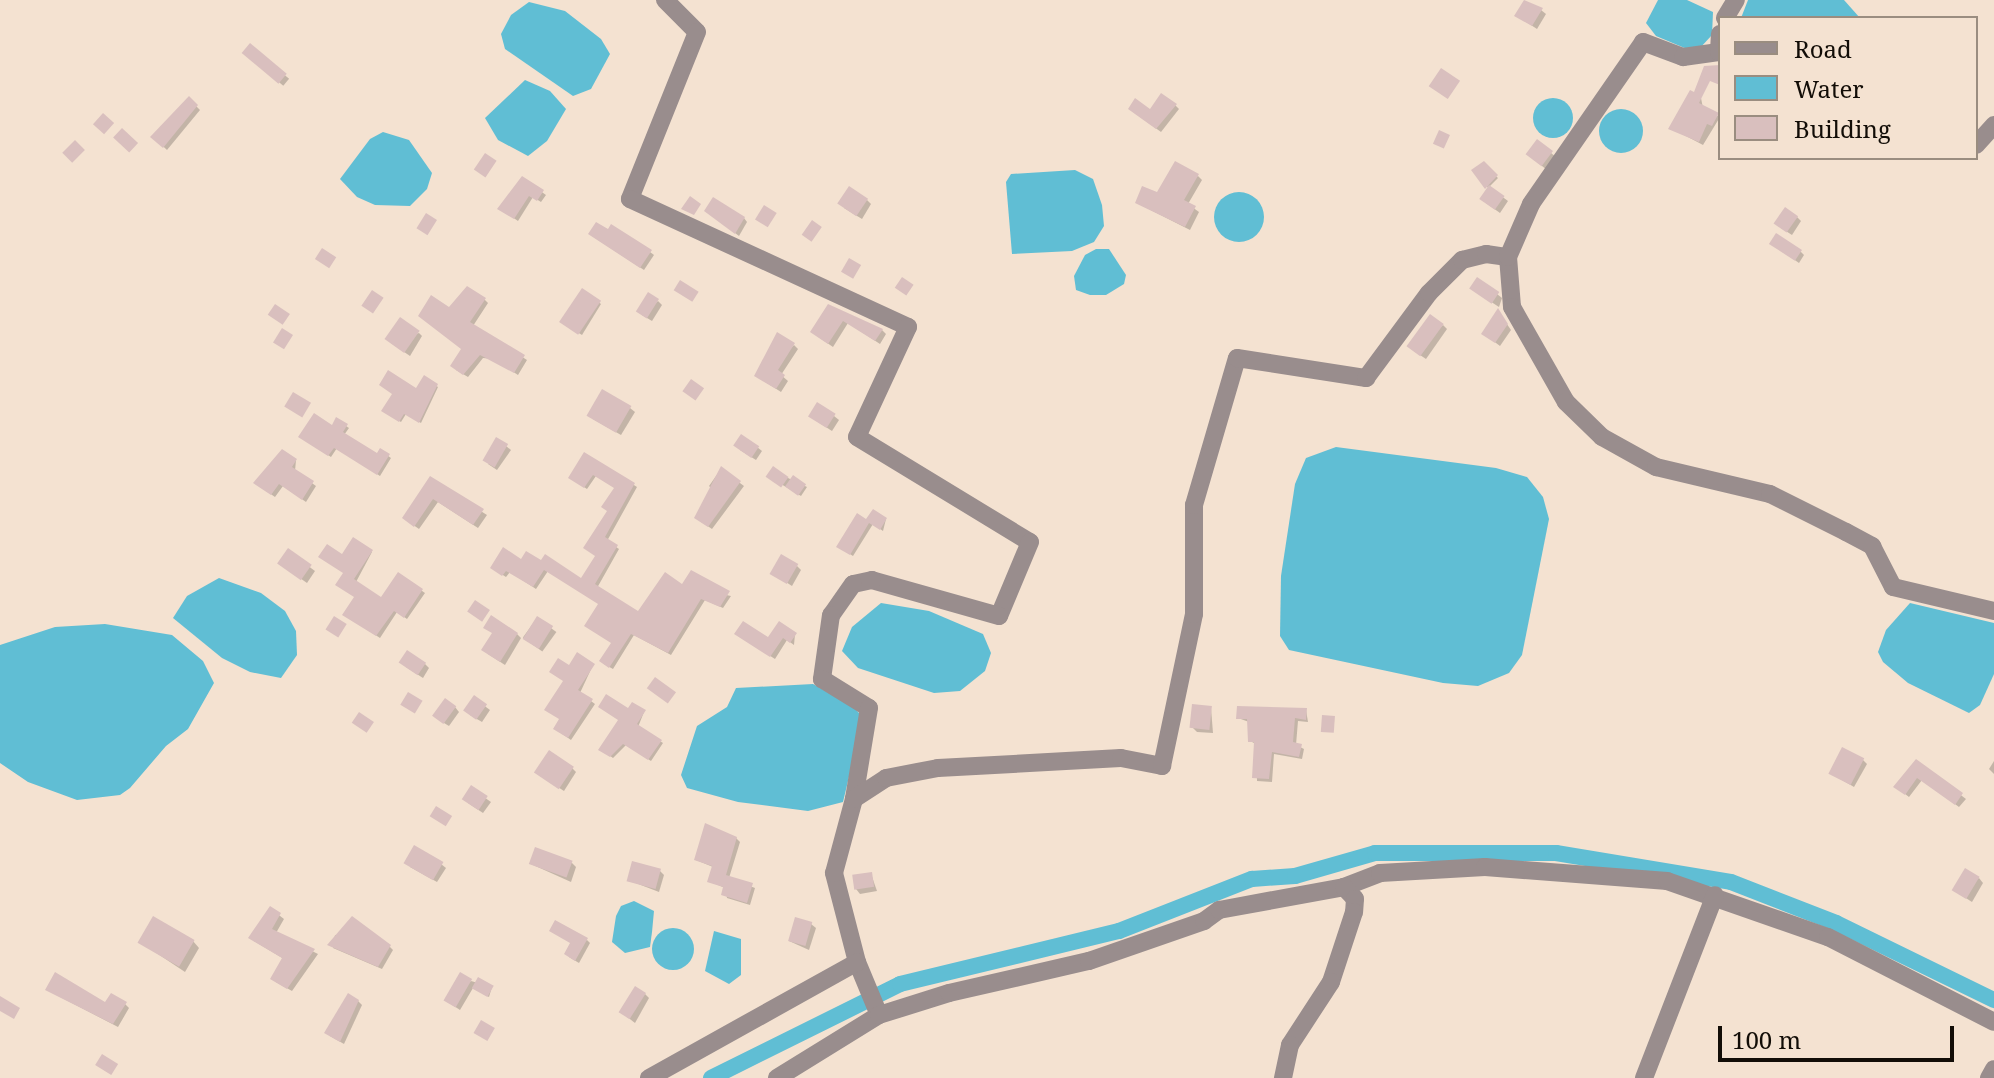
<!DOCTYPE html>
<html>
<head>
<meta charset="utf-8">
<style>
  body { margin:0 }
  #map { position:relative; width:1994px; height:1078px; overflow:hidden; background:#f4e2d1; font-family:"Noto Serif",serif }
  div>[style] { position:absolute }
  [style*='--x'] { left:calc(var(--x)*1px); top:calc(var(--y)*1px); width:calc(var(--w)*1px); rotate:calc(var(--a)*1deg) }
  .water>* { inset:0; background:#60bed4 }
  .round { border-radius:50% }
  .shadow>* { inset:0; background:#0003; transform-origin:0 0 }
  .canal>* { height:16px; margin:-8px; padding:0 8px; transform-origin:8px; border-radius:8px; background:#60bed4 }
  .building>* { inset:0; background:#d9bfbe; transform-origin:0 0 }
  .street>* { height:18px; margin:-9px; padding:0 9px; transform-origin:9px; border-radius:9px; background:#998d8d }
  span { translate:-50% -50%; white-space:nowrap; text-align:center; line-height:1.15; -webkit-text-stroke:6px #f4e2d1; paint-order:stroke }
  .legend { position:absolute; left:1718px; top:16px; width:260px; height:144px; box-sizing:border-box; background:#f4e2d1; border:2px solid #9a8d80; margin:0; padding:10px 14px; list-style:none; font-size:24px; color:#120d07 }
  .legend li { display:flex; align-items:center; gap:16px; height:40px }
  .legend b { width:40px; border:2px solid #9a8d80 }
  .scale { position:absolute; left:1718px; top:1026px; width:236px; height:36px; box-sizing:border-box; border:4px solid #120d07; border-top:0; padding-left:10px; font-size:24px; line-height:28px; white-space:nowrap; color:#120d07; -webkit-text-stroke:6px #f4e2d1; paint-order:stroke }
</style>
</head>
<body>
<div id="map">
  <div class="water">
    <i style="clip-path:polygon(1658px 0,1687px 0,1713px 12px,1712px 35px,1700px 48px,1687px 49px,1656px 36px,1646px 23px)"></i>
    <i style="clip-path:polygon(1748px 0,1844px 0,1860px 18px,1741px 18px)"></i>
    <i style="clip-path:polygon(529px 2px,565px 11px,601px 39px,610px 54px,591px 89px,573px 96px,505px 49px,501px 34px,511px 15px)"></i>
    <i style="clip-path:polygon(525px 80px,550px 91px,566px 109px,547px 141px,528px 156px,498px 140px,485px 118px)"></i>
    <i class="round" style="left:1533px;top:98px;width:40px;height:40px"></i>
    <i class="round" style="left:1599px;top:109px;width:44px;height:44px"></i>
    <i style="clip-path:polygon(383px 132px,409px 140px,432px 173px,427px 189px,410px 206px,375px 205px,357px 197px,340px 179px,370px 139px)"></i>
    <i style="clip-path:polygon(1075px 170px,1093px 179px,1102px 205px,1104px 226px,1094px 242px,1072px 251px,1012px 254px,1006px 182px,1011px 174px)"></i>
    <i class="round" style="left:1214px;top:192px;width:50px;height:50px"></i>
    <i style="clip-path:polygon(1096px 249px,1109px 249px,1126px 275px,1124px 284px,1106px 295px,1090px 295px,1076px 290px,1074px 276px,1085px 255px)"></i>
    <i style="clip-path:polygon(1336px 447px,1496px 468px,1527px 477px,1543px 497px,1549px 519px,1522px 655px,1509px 673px,1478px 686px,1443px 683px,1289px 650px,1280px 636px,1281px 576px,1295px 484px,1306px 458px)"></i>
    <i style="clip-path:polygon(219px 578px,261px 593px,285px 611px,296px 631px,297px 655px,281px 678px,250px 672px,222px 658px,173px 618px,187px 596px)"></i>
    <i style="clip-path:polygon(881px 603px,929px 611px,983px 634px,991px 653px,985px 671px,960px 691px,934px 693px,858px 668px,842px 651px,852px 627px)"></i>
    <i style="clip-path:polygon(1910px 603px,1994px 623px,1994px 674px,1980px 705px,1969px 713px,1908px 683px,1883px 662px,1878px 652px,1886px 630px)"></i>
    <i style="clip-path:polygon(105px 624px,172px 635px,203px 661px,214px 683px,188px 729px,166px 746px,130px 788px,120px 795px,77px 800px,28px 782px,0 763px,0 645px,55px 627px)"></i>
    <i style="clip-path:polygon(813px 684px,854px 707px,863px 718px,843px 802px,808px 811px,738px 802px,687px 788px,681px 775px,697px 726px,727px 707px,736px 688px)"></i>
    <i style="clip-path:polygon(634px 901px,654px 911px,652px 932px,650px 947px,625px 953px,612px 942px,616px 916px,621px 906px)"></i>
    <i class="round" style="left:652px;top:928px;width:42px;height:42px"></i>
    <i style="clip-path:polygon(714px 931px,741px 939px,741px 975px,729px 984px,705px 971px)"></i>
  </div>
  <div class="shadow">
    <i style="clip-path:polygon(1541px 10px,1546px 14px,1537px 29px,1517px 16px)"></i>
    <i style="left:250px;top:46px;width:51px;height:9px;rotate:40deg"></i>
    <i style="clip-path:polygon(1701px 98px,1703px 108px,1720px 117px,1703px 145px,1671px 128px)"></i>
    <i style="clip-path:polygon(189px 99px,200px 110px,167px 150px,153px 137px)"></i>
    <i style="clip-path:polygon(1175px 105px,1179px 109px,1161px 132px,1135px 113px)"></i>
    <i style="clip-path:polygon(1551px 153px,1556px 157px,1547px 170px,1532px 158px)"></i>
    <i style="clip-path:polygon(1483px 164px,1498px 178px,1489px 187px,1508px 201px,1500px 213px,1486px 203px,1489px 189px,1474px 170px)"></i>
    <i style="clip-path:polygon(1198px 176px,1202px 180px,1188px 204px,1199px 212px,1190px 230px,1137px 203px)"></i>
    <i style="clip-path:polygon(522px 178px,546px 195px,541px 202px,533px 197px,518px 221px,503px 211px)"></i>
    <i style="clip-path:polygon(867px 200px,871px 204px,862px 219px,844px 208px)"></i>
    <i style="clip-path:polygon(710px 214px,744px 218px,747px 222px,739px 236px)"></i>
    <i style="clip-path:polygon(1797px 217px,1801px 221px,1792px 235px,1781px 228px)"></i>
    <i style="clip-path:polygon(594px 237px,650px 252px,654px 255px,644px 270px)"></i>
    <i style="clip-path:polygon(1776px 247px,1800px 251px,1804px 255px,1799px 263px)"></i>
    <i style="clip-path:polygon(583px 291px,601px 304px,582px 335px,566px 325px)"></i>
    <i style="clip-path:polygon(1476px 292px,1497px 294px,1502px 298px,1499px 307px)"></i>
    <i style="clip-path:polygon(484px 299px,488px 303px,473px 326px,527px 360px,518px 375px,493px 359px,483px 358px,468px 377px,456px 370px,463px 350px,450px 310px)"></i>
    <i style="clip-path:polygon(658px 301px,662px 305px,652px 321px,642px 315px)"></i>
    <i style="clip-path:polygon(829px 306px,882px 330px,886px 334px,880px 344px,848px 323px,833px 347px,817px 336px)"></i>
    <i style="clip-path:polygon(1498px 311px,1511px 330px,1500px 346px,1488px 337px)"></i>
    <i style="clip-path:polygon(1443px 325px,1447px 329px,1426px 359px,1414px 351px)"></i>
    <i style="clip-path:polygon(419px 333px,422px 336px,410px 356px,391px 343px)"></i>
    <i style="clip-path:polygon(794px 345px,798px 349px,781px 375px,788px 381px,781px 392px,761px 379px)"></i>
    <i style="clip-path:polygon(424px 378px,438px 387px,421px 423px,406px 414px,401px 422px,385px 412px,416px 391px)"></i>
    <i style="clip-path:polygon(630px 408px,635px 412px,621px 435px,593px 419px)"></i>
    <i style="clip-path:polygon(834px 416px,839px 420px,832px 431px,815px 420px)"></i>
    <i style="clip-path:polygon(337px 420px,349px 428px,344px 435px,377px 456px,381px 451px,391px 458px,380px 476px,337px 448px,331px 457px,303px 439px,332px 427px)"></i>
    <i style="clip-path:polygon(506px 446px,511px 450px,497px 470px,488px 464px)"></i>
    <i style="clip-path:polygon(757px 447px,762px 451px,756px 460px,740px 450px)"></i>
    <i style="clip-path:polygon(585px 454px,637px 487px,607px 541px,619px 549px,597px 588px,638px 614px,683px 586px,731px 596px,723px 608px,705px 600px,671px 655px,634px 635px,613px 669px,604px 664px,613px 643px,600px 604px,548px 571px,536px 589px,510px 572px,506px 577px,495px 570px,522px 561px,582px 580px,597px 556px,616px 488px,596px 476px,587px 489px,573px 480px)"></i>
    <i style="clip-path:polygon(296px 460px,295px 471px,316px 486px,306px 502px,283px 486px,275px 497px,259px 486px)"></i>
    <i style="clip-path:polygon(721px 469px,744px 486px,712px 529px,700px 521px,714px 491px,709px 486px)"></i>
    <i style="clip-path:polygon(771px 478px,788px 478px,807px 487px,801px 496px)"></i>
    <i style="clip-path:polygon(430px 479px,487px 515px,478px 528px,438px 502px,419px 529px,409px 522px)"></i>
    <i style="clip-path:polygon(886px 519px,883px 531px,873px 524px,853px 556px,842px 549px,867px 522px)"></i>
    <i style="clip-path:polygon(288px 551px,315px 571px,307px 583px,284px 567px)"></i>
    <i style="clip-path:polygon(372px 552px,356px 582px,382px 599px,399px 575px,425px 593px,407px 619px,397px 612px,380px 638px,348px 617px,356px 597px,342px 557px)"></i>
    <i style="clip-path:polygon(797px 566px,801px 570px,792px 586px,772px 573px)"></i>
    <i style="left:537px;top:618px;width:24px;height:24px;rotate:36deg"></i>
    <i style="clip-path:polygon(517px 634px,521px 638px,505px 665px,488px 654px)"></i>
    <i style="clip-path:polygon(795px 634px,794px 645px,787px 640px,775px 659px,740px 637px,769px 640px)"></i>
    <i style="clip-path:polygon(425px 664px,429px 668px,423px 678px,406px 667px)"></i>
    <i style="clip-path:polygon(593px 665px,580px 693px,595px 704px,571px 740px,558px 731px,569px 668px)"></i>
    <i style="clip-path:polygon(474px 698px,490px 710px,482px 722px,470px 715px)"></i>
    <i style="clip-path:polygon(455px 707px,459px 712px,449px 726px,439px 720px)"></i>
    <i style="clip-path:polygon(1211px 708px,1213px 733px,1197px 732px,1192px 727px)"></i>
    <i style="clip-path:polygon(1306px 710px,1308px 722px,1298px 721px,1296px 745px,1304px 749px,1302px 759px,1274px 754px,1272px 782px,1257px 781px,1256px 744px,1250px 741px,1249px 722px,1238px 718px)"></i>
    <i style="clip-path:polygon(629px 711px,644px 712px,638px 727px,663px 743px,651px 761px,626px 745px,613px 758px,603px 751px)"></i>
    <i style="clip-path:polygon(1863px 760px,1867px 764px,1854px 787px,1830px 773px)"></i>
    <i style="clip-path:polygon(1994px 761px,1994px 774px,1989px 769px)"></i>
    <i style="clip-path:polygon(1917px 762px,1966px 799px,1959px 807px,1922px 780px,1909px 797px,1900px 790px)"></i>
    <i style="clip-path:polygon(572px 768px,576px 772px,564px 791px,541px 776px)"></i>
    <i style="clip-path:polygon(471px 788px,491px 802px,483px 813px,468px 803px)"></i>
    <i style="clip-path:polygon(736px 838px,740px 842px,729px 878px,755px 888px,750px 905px,727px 898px,725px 888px,709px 881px,713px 867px,696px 860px)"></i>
    <i style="clip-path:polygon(572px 863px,576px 867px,571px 882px,531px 864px)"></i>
    <i style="clip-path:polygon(441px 864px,446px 868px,437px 882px,410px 867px)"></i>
    <i style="clip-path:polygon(660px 871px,664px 875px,659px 892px,628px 880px)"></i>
    <i style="clip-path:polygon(871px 874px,877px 891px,860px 894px,856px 889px)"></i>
    <i style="clip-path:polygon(1979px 878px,1983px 883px,1972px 902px,1955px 891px)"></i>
    <i style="clip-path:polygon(271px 909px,284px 919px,276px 933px,318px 954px,292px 991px,276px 982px,284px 959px,254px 941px)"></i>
    <i style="clip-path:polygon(811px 924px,816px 928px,809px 950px,789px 941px)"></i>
    <i style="clip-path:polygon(335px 935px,390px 947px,393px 950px,382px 969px,333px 948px)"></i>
    <i style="clip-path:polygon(587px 940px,590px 943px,579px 963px,569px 957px,572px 944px)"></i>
    <i style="clip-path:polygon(193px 941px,199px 948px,185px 972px,140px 942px)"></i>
    <i style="clip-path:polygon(471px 981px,492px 987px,489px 997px,473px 988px,460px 1010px,445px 1000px)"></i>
    <i style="clip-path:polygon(47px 990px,106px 1005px,125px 1004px,129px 1008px,118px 1027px)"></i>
    <i style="clip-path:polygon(645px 994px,649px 998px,635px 1023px,622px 1013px)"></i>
    <i style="clip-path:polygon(358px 1001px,362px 1005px,344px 1044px,330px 1036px)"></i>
  </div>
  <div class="canal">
    <i style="--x:711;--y:1078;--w:211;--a:-26.4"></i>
    <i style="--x:900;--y:984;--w:225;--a:-13.6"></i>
    <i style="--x:1119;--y:931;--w:143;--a:-21.4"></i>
    <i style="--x:1252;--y:879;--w:43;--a:-4"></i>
    <i style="--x:1295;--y:876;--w:83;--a:-16"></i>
    <i style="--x:1375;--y:853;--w:181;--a:0"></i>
    <i style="--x:1556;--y:853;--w:177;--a:9.4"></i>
    <i style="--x:1731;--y:882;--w:113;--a:21.3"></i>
    <i style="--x:1836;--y:923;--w:176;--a:26"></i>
  </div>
  <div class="building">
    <i style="clip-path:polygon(1524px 0,1543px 8px,1532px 26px,1514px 16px)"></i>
    <i style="left:250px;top:43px;width:48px;height:13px;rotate:40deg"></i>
    <i style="clip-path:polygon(1720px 65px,1720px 85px,1710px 81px,1699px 103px,1719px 113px,1712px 126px,1707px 124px,1699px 142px,1668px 129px,1690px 90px,1694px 92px,1704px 66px)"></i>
    <i style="left:1441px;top:68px;width:23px;height:22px;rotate:34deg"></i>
    <i style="clip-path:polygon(1161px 93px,1177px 104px,1156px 129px,1128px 109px,1135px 98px,1150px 109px)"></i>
    <i style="clip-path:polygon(189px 96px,198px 105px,163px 148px,150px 137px)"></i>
    <i style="left:103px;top:113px;width:15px;height:15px;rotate:42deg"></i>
    <i style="left:122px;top:128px;width:22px;height:13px;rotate:43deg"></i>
    <i style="left:1439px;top:130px;width:12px;height:15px;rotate:24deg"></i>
    <i style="left:1537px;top:139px;width:20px;height:19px;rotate:37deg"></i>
    <i style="left:75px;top:140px;width:14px;height:18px;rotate:45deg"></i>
    <i style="left:485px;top:153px;width:14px;height:20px;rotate:34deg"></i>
    <i style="clip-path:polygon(1175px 161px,1199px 174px,1184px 200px,1196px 206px,1185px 227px,1135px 203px,1142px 186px,1157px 192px)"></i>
    <i style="clip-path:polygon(1484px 161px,1498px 175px,1485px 189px,1471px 170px)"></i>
    <i style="clip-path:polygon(522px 176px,544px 190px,537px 201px,529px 196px,514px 219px,497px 209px)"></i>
    <i style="left:1489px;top:185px;width:19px;height:17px;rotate:35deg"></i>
    <i style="left:849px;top:186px;width:23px;height:21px;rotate:34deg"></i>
    <i style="clip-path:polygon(690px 196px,701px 204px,694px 215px,681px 209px)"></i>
    <i style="clip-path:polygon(713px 197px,745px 217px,735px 234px,704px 211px)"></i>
    <i style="left:764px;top:205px;width:15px;height:17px;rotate:32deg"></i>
    <i style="left:1785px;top:207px;width:16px;height:20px;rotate:35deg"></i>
    <i style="left:426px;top:213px;width:13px;height:18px;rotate:32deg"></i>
    <i style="left:812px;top:220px;width:12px;height:18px;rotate:35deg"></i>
    <i style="clip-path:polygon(596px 222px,608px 229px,611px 224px,652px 250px,640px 268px,588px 234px)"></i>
    <i style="left:1776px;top:233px;width:31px;height:13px;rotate:33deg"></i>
    <i style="left:322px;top:248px;width:17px;height:13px;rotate:33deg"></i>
    <i style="left:849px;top:258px;width:14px;height:16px;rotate:30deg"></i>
    <i style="left:902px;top:277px;width:14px;height:13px;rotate:34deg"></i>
    <i style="left:1477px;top:277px;width:27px;height:14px;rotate:34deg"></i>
    <i style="left:680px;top:280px;width:22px;height:12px;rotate:32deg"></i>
    <i style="clip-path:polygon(467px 286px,486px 298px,470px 322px,525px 355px,514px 373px,480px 355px,463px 375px,450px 366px,461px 349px,418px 316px,431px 295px,449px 307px)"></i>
    <i style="left:582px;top:288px;width:23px;height:41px;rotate:34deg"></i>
    <i style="left:372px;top:290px;width:14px;height:19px;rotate:34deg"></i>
    <i style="left:648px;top:292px;width:13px;height:23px;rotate:32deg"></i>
    <i style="left:275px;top:304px;width:18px;height:13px;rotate:34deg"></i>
    <i style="clip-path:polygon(828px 304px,883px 329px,875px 341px,843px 321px,828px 344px,810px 332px)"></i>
    <i style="clip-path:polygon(1498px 308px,1508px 324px,1495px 343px,1481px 334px)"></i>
    <i style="left:1430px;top:314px;width:17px;height:40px;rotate:36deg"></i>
    <i style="left:400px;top:317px;width:24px;height:27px;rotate:35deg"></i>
    <i style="left:282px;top:328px;width:13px;height:17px;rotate:32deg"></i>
    <i style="clip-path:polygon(777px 332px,795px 343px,778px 370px,785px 375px,776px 389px,754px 376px)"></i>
    <i style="clip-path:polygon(388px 370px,416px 388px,424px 375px,438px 384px,419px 423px,404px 414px,399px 422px,381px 411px,392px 394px,379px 385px)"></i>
    <i style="left:691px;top:379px;width:16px;height:15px;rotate:35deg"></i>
    <i style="left:602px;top:389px;width:34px;height:31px;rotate:30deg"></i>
    <i style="left:293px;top:392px;width:21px;height:17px;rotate:31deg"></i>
    <i style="left:817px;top:402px;width:22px;height:17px;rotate:32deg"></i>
    <i style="clip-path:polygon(314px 413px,332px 425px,336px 417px,348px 424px,343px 432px,377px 453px,380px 448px,390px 454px,377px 475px,334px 448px,328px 456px,298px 437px)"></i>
    <i style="left:741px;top:434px;width:22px;height:14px;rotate:34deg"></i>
    <i style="left:496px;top:437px;width:14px;height:27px;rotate:30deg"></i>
    <i style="clip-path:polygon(282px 449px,297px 459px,292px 467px,314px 481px,302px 500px,279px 484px,271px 495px,253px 483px)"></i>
    <i style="clip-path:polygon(584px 452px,635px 483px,605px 537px,618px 545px,595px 584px,638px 611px,665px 572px,682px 584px,691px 570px,730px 591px,720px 607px,701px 599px,668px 653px,631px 634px,609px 668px,599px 661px,611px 643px,584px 626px,598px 604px,544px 570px,533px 587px,506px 571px,502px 576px,490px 568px,503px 547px,521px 559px,526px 551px,541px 560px,545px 554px,581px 578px,595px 556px,583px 548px,607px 511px,601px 507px,614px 488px,593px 475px,584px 488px,568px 478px)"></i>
    <i style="clip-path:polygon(721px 466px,741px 481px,708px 527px,694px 518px)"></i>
    <i style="left:773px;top:466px;width:19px;height:13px;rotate:35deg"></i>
    <i style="left:793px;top:475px;width:16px;height:14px;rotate:35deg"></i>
    <i style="clip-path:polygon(430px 476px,484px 509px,473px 525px,433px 499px,414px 527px,402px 518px)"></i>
    <i style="clip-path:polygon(873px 509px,887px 518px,880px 530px,869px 523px,850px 555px,836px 547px,857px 513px,866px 519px)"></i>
    <i style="clip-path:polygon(353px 537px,373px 550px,354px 579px,381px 597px,398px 572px,423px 589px,404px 618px,394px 611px,376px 636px,342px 615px,354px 597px,335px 585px,343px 573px,318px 557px,327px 544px,342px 554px)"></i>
    <i style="left:288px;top:548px;width:29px;height:19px;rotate:35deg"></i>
    <i style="left:781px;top:554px;width:20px;height:23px;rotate:30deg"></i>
    <i style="left:475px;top:600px;width:18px;height:14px;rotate:34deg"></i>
    <i style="clip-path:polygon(491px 615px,518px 633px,500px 662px,481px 650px,492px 633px,483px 628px)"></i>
    <i style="left:334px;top:616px;width:15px;height:16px;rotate:32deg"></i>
    <i style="left:537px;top:616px;width:19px;height:27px;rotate:32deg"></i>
    <i style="clip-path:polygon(743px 621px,768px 637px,779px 621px,797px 633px,790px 643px,783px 638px,770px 657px,734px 634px)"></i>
    <i style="left:407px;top:650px;width:23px;height:15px;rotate:34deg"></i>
    <i style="clip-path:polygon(577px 652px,595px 664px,578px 690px,593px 699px,568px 738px,553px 729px,559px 719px,544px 710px,563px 681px,549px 672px,558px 658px,569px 665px)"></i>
    <i style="left:655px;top:677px;width:26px;height:14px;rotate:36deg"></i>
    <i style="left:408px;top:692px;width:17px;height:15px;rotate:31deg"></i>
    <i style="clip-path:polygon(606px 694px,628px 708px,632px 702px,646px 710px,637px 724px,662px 740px,648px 760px,623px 744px,610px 757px,598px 750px,618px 720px,598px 707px)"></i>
    <i style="left:474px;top:695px;width:16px;height:19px;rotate:35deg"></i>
    <i style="left:445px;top:698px;width:14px;height:22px;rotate:36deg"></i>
    <i style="left:1192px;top:704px;width:20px;height:24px;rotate:6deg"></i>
    <i style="clip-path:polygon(1237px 706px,1307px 708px,1306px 720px,1295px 718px,1293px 742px,1302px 744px,1299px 757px,1272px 752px,1269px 779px,1252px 778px,1254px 742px,1248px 742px,1247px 719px,1236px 719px)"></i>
    <i style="left:359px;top:712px;width:18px;height:13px;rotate:34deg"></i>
    <i style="left:1322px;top:715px;width:13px;height:17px;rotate:4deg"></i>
    <i style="left:1842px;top:747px;width:25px;height:30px;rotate:27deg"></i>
    <i style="left:549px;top:750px;width:30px;height:27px;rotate:34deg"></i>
    <i style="clip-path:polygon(1916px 759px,1963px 793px,1955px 805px,1917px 778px,1905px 795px,1893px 787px)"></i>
    <i style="left:471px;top:785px;width:20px;height:17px;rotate:33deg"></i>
    <i style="left:436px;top:806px;width:19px;height:12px;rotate:32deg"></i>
    <i style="clip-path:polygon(705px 823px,737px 837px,726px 875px,753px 883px,747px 903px,721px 895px,723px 887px,707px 882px,712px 866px,694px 860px)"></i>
    <i style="left:414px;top:845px;width:34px;height:21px;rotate:30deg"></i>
    <i style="left:535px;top:847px;width:40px;height:18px;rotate:20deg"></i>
    <i style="left:632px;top:861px;width:30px;height:21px;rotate:15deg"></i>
    <i style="left:1965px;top:868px;width:17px;height:26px;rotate:31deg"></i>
    <i style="left:872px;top:872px;width:15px;height:20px;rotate:82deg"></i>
    <i style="clip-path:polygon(270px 906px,281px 913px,272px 929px,315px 949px,287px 989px,270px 979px,282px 958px,248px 938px)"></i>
    <i style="left:153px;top:916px;width:48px;height:31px;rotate:30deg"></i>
    <i style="clip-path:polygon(352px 916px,391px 945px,378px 967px,327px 945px)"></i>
    <i style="left:795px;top:917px;width:18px;height:25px;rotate:16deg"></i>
    <i style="clip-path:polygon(555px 920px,588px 938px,575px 961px,564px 954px,570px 943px,549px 931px)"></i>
    <i style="clip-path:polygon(55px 972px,105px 1002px,111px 993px,127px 1002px,113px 1024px,45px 990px)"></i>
    <i style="left:460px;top:972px;width:14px;height:33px;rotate:30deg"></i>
    <i style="left:478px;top:977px;width:18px;height:13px;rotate:29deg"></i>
    <i style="left:635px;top:986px;width:13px;height:31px;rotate:32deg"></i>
    <i style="clip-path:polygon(348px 993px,359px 1000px,340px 1042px,324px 1033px)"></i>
    <i style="clip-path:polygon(0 996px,20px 1008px,14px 1019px,0 1011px)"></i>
    <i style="left:481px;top:1020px;width:16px;height:15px;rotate:30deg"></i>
    <i style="left:102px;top:1054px;width:19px;height:13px;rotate:32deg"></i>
  </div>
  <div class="street">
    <i style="--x:665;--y:0;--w:45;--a:45"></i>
    <i style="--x:697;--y:32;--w:180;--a:111.9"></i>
    <i style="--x:630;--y:199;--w:306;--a:24.7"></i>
    <i style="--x:908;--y:327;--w:121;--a:114.9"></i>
    <i style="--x:857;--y:437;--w:202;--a:31.3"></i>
    <i style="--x:1030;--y:542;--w:80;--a:112.7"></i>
    <i style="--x:999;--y:616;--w:132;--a:-164.2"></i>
    <i style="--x:872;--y:580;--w:19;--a:168"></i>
    <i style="--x:853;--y:584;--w:38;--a:125"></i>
    <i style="--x:831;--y:615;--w:65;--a:98"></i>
    <i style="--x:822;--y:679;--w:55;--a:31.7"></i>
    <i style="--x:869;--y:708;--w:92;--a:99.4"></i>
    <i style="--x:1725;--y:18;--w:21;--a:-59"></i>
    <i style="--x:1976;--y:145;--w:27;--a:-48"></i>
    <i style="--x:1508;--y:257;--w:50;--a:85.4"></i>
    <i style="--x:1512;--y:307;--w:109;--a:60.4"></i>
    <i style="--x:1566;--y:402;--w:50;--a:44.2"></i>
    <i style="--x:1602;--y:437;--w:62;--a:29.1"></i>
    <i style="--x:1656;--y:467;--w:117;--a:13.3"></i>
    <i style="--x:1770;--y:494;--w:85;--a:26.6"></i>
    <i style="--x:1846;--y:532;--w:30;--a:28"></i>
    <i style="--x:1872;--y:546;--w:46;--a:62.9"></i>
    <i style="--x:1893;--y:587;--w:104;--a:13.4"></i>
    <i style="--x:1344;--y:887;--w:39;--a:-21"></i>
    <i style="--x:1380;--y:873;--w:105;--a:-3.3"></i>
    <i style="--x:1485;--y:867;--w:183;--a:4.4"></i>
    <i style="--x:1667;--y:881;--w:170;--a:19.2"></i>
    <i style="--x:1828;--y:937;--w:186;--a:27.1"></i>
    <i style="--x:879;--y:1015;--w:57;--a:-112.5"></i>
    <i style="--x:857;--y:962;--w:92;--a:-104.5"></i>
    <i style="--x:834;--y:873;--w:77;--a:-74.9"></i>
    <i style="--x:854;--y:799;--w:38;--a:-33"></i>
    <i style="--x:886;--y:778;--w:53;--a:-10.9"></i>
    <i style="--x:938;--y:768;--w:183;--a:-3.1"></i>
    <i style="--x:1121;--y:758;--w:42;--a:11"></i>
    <i style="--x:1162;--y:766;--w:155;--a:-78.1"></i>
    <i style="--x:1194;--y:614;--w:109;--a:-90"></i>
    <i style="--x:1194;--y:505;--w:153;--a:-73.7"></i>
    <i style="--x:1237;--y:358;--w:131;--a:8.8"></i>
    <i style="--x:1366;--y:378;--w:106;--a:-53.5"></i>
    <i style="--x:1429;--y:293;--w:47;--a:-45"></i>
    <i style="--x:1462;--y:260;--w:25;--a:-14"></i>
    <i style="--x:1486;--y:254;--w:22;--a:8"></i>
    <i style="--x:1508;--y:257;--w:58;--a:-66.5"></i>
    <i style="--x:1531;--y:204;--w:197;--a:-55.3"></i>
    <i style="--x:1643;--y:42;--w:43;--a:20.6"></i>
    <i style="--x:1683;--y:57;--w:36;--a:-8"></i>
    <i style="--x:1719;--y:52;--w:18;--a:-87"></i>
    <i style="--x:649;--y:1078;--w:238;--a:-29.1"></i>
    <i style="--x:777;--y:1078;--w:120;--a:-31.7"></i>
    <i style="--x:879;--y:1015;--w:73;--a:-17.4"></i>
    <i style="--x:949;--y:993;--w:144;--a:-12.9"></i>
    <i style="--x:1089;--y:961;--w:122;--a:-19.2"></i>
    <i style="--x:1204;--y:921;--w:19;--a:-36"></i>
    <i style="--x:1219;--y:910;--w:127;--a:-10.4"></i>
    <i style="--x:1344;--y:887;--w:16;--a:47"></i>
    <i style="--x:1355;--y:899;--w:13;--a:94"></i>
    <i style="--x:1354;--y:912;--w:74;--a:108.2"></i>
    <i style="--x:1331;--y:982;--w:75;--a:123.1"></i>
    <i style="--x:1290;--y:1045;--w:34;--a:102"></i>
    <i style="--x:1644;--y:1078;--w:196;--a:-68.8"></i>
    <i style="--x:1989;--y:1078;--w:10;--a:-61"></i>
  </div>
  <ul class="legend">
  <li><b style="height:10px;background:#998d8d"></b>Road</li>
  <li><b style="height:22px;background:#60bed4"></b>Water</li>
  <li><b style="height:22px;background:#d9bfbe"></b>Building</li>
  </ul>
  <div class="scale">100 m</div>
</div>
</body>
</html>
